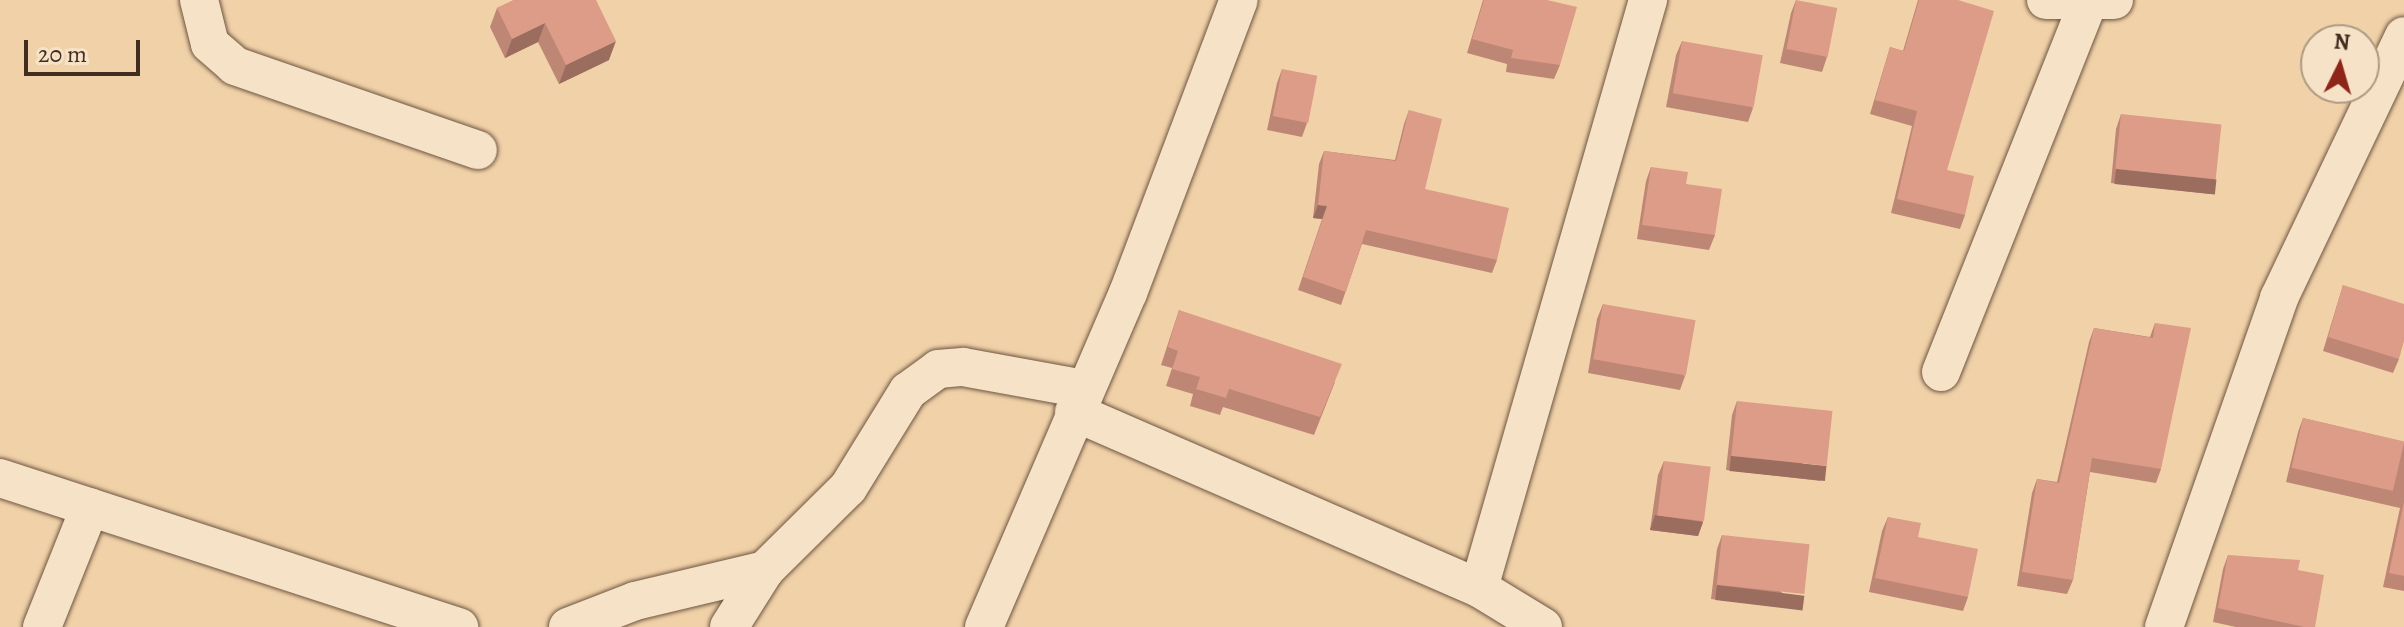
<!DOCTYPE html>
<html>
<head>
<meta charset="utf-8">
<style>
  body { margin:0 }
  #map { position:relative; width:2404px; height:627px; overflow:hidden; background:#f1d2a8; font-family:Alegreya,serif }
  div>[style] { position:absolute }
  [style*='--x'] { left:calc(var(--x)*1px); top:calc(var(--y)*1px); width:calc(var(--w)*1px); rotate:calc(var(--a)*1deg) }
  .roads { filter:drop-shadow(0 0 2px #6e5643) drop-shadow(0 0 2px #6e5643) }
  .minor>* { height:38px; margin:-19px; padding:0 19px; transform-origin:19px; border-radius:19px; background:#f6e2c6 }
  .wall>* { inset:0; background:#bd8675 }
  .shaded-wall>* { inset:0; background:#9a6d5f; transform-origin:0 0 }
  .building>* { inset:0; background:#dc9c88; transform-origin:0 0 }
  span { translate:-50% -50%; white-space:nowrap; text-align:center; line-height:1.15; -webkit-text-stroke:6px #f6e2c6; paint-order:stroke }
  .north { position:absolute; left:2300px; top:24px; width:80px; height:80px; box-sizing:border-box; background:#f6e2c6; border:2px solid #ae9a84; border-radius:50%; rotate:5deg; font-size:22px; font-weight:700; line-height:32px; text-align:center; color:#422d21 }
  .north::after { content:''; display:block; margin:auto; width:28px; height:36px; background:#8f2418; clip-path:polygon(50% 0,100% 100%,50% 72%,0 100%) }
  .scale { position:absolute; left:24px; top:40px; width:116px; height:36px; box-sizing:border-box; border:4px solid #422d21; border-top:0; padding-left:10px; font-size:24px; line-height:28px; white-space:nowrap; color:#422d21; -webkit-text-stroke:6px #f6e2c6; paint-order:stroke }
</style>
</head>
<body>
<div id="map">
  <div class="roads">
    <div class="minor">
      <i style="--x:199;--y:0;--w:45;--a:76"></i>
      <i style="--x:210;--y:44;--w:33;--a:41"></i>
      <i style="--x:235;--y:66;--w:257;--a:19.1"></i>
      <i style="--x:2046;--y:0;--w:68;--a:0"></i>
      <i style="--x:1941;--y:372;--w:395;--a:-68.3"></i>
      <i style="--x:1074;--y:412;--w:442;--a:23.5"></i>
      <i style="--x:0;--y:478;--w:483;--a:18"></i>
      <i style="--x:42;--y:627;--w:129;--a:-68.2"></i>
      <i style="--x:568;--y:627;--w:72;--a:-21.2"></i>
      <i style="--x:635;--y:601;--w:134;--a:-13.4"></i>
      <i style="--x:729;--y:627;--w:67;--a:-57.7"></i>
      <i style="--x:765;--y:570;--w:117;--a:-44.7"></i>
      <i style="--x:848;--y:488;--w:114;--a:-58.3"></i>
      <i style="--x:908;--y:391;--w:37;--a:-36"></i>
      <i style="--x:938;--y:369;--w:25;--a:-5"></i>
      <i style="--x:963;--y:367;--w:123;--a:10.3"></i>
      <i style="--x:984;--y:627;--w:364;--a:-66.7"></i>
      <i style="--x:1128;--y:293;--w:313;--a:-69.3"></i>
      <i style="--x:1543;--y:627;--w:75;--a:-148.6"></i>
      <i style="--x:1479;--y:588;--w:612;--a:-73.96"></i>
      <i style="--x:2164;--y:627;--w:349;--a:-70.7"></i>
      <i style="--x:2279;--y:298;--w:290;--a:-64.5"></i>
    </div>
  </div>
  <div class="wall">
    <i style="clip-path:polygon(514px 0,609px 60px,559px 84px,538px 42px,505px 58px,490px 27px,497px 8px)"></i>
    <i style="clip-path:polygon(1483px 0,1547px 0,1560px 65px,1554px 79px,1506px 72px,1507px 64px,1467px 53px)"></i>
    <i style="clip-path:polygon(1796px 0,1827px 57px,1822px 72px,1780px 63px,1791px 13px)"></i>
    <i style="clip-path:polygon(1918px 0,1958px 0,1947px 170px,1965px 215px,1960px 229px,1891px 213px,1912px 126px,1870px 114px,1890px 47px,1903px 51px)"></i>
    <i style="clip-path:polygon(1682px 41px,1753px 108px,1748px 122px,1666px 107px,1676px 55px)"></i>
    <i style="clip-path:polygon(1282px 69px,1307px 123px,1302px 137px,1267px 130px,1277px 83px)"></i>
    <i style="clip-path:polygon(1409px 110px,1425px 189px,1497px 260px,1492px 273px,1362px 244px,1341px 305px,1298px 290px,1322px 219px,1313px 218px,1319px 164px,1324px 151px,1395px 160px,1404px 124px)"></i>
    <i style="clip-path:polygon(2121px 114px,2216px 180px,2211px 194px,2111px 183px,2116px 129px)"></i>
    <i style="clip-path:polygon(1651px 167px,1686px 184px,1715px 235px,1709px 250px,1637px 239px,1646px 181px)"></i>
    <i style="clip-path:polygon(2343px 285px,2399px 359px,2393px 373px,2323px 351px)"></i>
    <i style="clip-path:polygon(1603px 304px,1685px 376px,1680px 390px,1588px 373px,1597px 319px)"></i>
    <i style="clip-path:polygon(1179px 310px,1335px 382px,1314px 435px,1223px 407px,1220px 415px,1190px 406px,1193px 394px,1166px 386px,1172px 368px,1161px 365px)"></i>
    <i style="clip-path:polygon(2155px 323px,2161px 469px,2156px 483px,2090px 472px,2073px 580px,2067px 594px,2017px 586px,2032px 493px,2037px 479px,2057px 482px,2089px 342px,2094px 328px,2150px 337px)"></i>
    <i style="clip-path:polygon(1737px 401px,1821px 481px,1726px 470px,1732px 415px)"></i>
    <i style="clip-path:polygon(2303px 418px,2404px 442px,2404px 591px,2383px 587px,2400px 508px,2286px 482px,2298px 432px)"></i>
    <i style="clip-path:polygon(1664px 461px,1703px 522px,1698px 536px,1650px 530px,1658px 475px)"></i>
    <i style="clip-path:polygon(1888px 517px,1968px 597px,1963px 611px,1869px 592px,1882px 531px)"></i>
    <i style="clip-path:polygon(1722px 535px,1799px 609px,1711px 599px,1717px 549px)"></i>
    <i style="clip-path:polygon(2228px 555px,2298px 570px,2315px 627px,2236px 627px,2213px 622px,2223px 569px)"></i>
  </div>
  <div class="shaded-wall">
    <i style="clip-path:polygon(545px 23px,538px 42px,505px 58px,512px 39px)"></i>
    <i style="clip-path:polygon(616px 41px,609px 60px,559px 84px,566px 65px)"></i>
    <i style="left:2116px;top:169px;width:101px;height:15px;rotate:6deg"></i>
    <i style="clip-path:polygon(1318px 205px,1327px 206px,1322px 219px,1313px 218px)"></i>
    <i style="left:1731px;top:456px;width:96px;height:15px;rotate:6deg"></i>
    <i style="clip-path:polygon(1655px 515px,1703px 522px,1698px 536px,1650px 530px)"></i>
    <i style="left:1717px;top:585px;width:88px;height:15px;rotate:7deg"></i>
  </div>
  <div class="building">
    <i style="clip-path:polygon(514px 0,596px 0,616px 41px,566px 65px,545px 23px,512px 39px,497px 8px)"></i>
    <i style="clip-path:polygon(1484px 0,1547px 0,1577px 7px,1560px 65px,1511px 58px,1513px 50px,1472px 39px)"></i>
    <i style="left:1796px;top:0;width:42px;height:50px;rotate:11deg"></i>
    <i style="clip-path:polygon(1919px 0,1958px 0,1994px 11px,1947px 170px,1974px 176px,1965px 215px,1897px 199px,1917px 111px,1875px 100px,1890px 47px,1904px 51px)"></i>
    <i style="left:1682px;top:41px;width:82px;height:53px;rotate:10deg"></i>
    <i style="left:1282px;top:69px;width:36px;height:48px;rotate:11deg"></i>
    <i style="clip-path:polygon(1409px 110px,1442px 119px,1425px 189px,1509px 208px,1497px 260px,1366px 230px,1346px 292px,1303px 277px,1327px 206px,1318px 205px,1324px 151px,1396px 161px)"></i>
    <i style="left:2121px;top:114px;width:101px;height:55px;rotate:6deg"></i>
    <i style="clip-path:polygon(1651px 167px,1688px 172px,1686px 184px,1722px 189px,1715px 235px,1642px 225px)"></i>
    <i style="clip-path:polygon(2343px 285px,2404px 304px,2404px 341px,2399px 359px,2328px 337px)"></i>
    <i style="left:1603px;top:304px;width:94px;height:56px;rotate:10deg"></i>
    <i style="clip-path:polygon(1179px 310px,1342px 364px,1320px 417px,1229px 389px,1226px 398px,1196px 389px,1200px 377px,1172px 369px,1178px 351px,1168px 347px)"></i>
    <i style="clip-path:polygon(2155px 323px,2191px 328px,2161px 469px,2092px 458px,2073px 580px,2022px 572px,2037px 479px,2059px 483px,2094px 328px,2153px 338px)"></i>
    <i style="left:1737px;top:401px;width:96px;height:55px;rotate:6deg"></i>
    <i style="left:2303px;top:418px;width:104px;height:51px;rotate:13deg"></i>
    <i style="left:1664px;top:461px;width:47px;height:55px;rotate:7deg"></i>
    <i style="clip-path:polygon(2404px 502px,2404px 576px,2389px 573px)"></i>
    <i style="clip-path:polygon(1888px 517px,1921px 523px,1918px 537px,1978px 549px,1968px 597px,1875px 578px)"></i>
    <i style="left:1722px;top:535px;width:88px;height:50px;rotate:6deg"></i>
    <i style="clip-path:polygon(2228px 555px,2300px 560px,2298px 570px,2324px 575px,2315px 627px,2304px 627px,2218px 608px)"></i>
  </div>
  <div class="north">N</div>
  <div class="scale">20 m</div>
</div>
</body>
</html>
